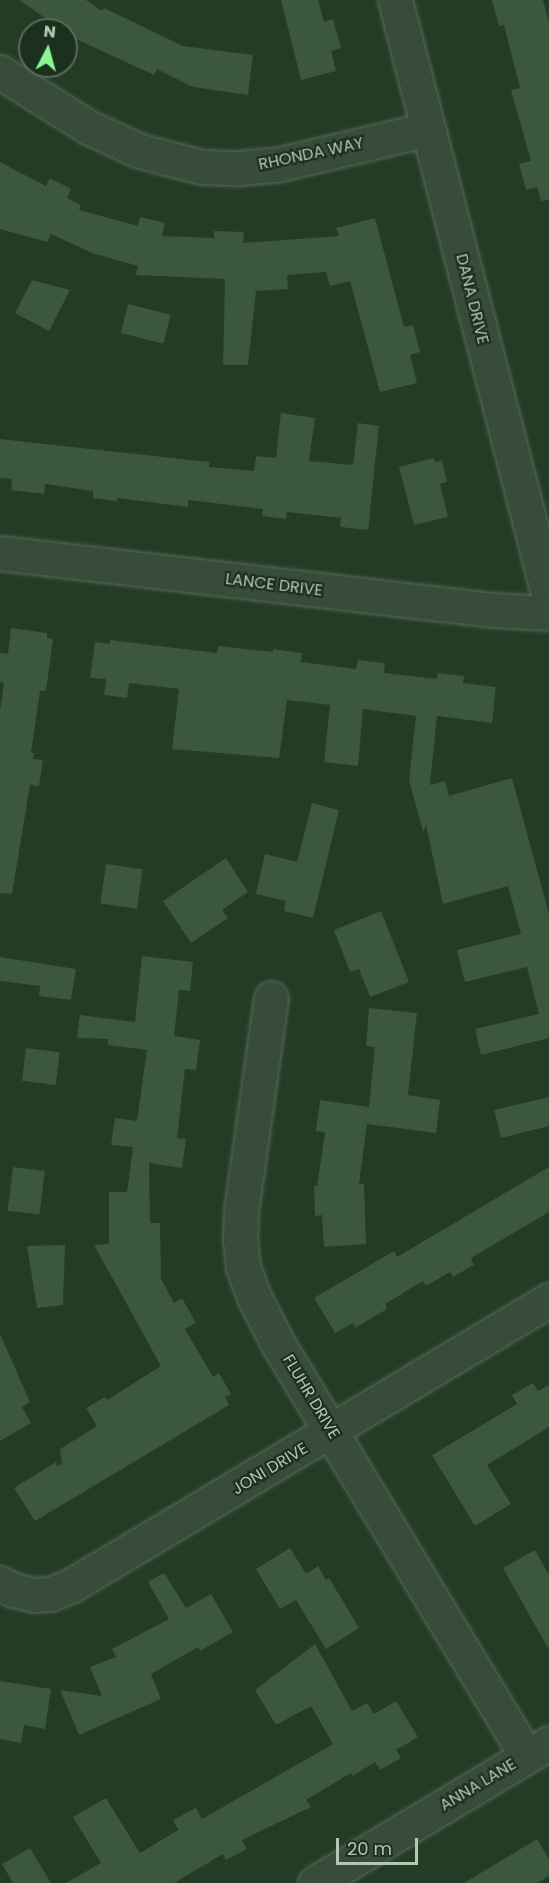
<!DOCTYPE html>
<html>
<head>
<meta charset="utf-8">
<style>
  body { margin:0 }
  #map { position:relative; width:549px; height:1883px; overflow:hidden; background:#243b25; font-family:Poppins,sans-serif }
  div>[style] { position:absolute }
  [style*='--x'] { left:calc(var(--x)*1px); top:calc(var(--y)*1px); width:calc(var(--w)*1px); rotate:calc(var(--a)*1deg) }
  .building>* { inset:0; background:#3b573c; transform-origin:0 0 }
  .roads { filter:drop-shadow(0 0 2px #556957) drop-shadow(0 0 2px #556957) }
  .minor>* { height:33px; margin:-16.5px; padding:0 16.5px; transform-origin:16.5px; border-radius:16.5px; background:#374c39 }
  span { translate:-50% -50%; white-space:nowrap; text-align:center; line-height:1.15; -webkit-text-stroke:4.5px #1c301e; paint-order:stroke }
  .street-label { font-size:16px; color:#b3c7b5 }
  .north { position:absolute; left:18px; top:18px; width:60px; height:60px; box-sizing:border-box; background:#1c301e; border:2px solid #586c5a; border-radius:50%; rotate:6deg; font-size:16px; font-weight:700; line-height:24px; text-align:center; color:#b3c7b5 }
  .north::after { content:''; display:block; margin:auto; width:21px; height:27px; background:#8af595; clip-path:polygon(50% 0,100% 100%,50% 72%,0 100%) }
  .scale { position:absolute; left:336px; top:1838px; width:82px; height:27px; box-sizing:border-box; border:3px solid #b3c7b5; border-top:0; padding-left:8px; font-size:18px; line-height:21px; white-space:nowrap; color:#b3c7b5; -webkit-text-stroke:4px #1c301e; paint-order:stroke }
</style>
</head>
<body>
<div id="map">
  <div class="building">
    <i style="clip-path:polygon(19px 0,86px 0,102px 11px,104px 8px,183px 46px,253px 55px,248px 95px,193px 87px,157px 69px,154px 75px,76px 39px)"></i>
    <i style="clip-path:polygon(281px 0,318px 0,324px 22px,333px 19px,341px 48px,331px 51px,336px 71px,301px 80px)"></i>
    <i style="clip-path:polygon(492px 0,543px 0,549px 23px,549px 200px,541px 201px,537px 187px,526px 190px,519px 164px,531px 161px,511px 90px,520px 88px,504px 25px,499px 26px)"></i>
    <i style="clip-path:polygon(0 162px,46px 186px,50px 178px,71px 189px,67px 198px,81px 205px,79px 210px,138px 226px,140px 217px,165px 223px,162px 236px,214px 238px,214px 231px,244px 232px,243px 243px,339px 236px,336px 228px,375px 218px,404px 327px,413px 325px,420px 352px,410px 355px,417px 383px,380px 392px,350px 281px,330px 286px,326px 272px,287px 275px,288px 289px,256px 291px,248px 365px,223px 365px,225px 279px,136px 275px,138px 266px,92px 253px,51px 234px,47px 242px,0 229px)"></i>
    <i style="clip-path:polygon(32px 280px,70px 290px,49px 331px,15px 313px)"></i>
    <i style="left:128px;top:304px;width:44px;height:30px;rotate:14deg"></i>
    <i style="clip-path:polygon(281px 413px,315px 418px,309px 461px,353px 465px,358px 423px,379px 426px,368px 530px,340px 527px,341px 518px,287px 512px,286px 519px,262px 516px,263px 509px,188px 500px,188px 507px,117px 498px,117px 501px,93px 498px,93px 491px,45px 484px,44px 494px,11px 490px,12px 479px,0 478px,0 439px,209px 462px,209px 467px,254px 471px,256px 456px,276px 458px)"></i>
    <i style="clip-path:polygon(434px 458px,435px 462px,442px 460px,447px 482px,440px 484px,448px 517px,414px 525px,399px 467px)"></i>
    <i style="clip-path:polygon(11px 628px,47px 633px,47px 638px,53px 639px,46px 691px,40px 691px,31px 753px,34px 753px,33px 759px,43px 760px,39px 786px,30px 785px,12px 894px,0 893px,0 710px,4px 683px,0 682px,0 653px,8px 654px)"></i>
    <i style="clip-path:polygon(110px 640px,217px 653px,218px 646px,273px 652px,273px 649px,302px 653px,301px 662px,356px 669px,358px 660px,385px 663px,384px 673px,437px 679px,438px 673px,464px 676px,463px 683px,496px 687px,492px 723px,437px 716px,430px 785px,445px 781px,449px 796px,512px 778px,549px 914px,549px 1038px,481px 1055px,475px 1029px,539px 1014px,527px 967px,465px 982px,457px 950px,521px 934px,508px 886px,443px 904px,426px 825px,423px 832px,409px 780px,416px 716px,363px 709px,358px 766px,324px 762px,330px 705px,287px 700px,279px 758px,172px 749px,179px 689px,129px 683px,127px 698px,104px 695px,106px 679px,90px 678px,95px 642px,110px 644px)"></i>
    <i style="clip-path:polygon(312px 803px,339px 810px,313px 918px,284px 911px,286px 901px,256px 894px,265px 854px,297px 862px)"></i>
    <i style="clip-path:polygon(226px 858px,248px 892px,222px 910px,228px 918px,191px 943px,163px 901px)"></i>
    <i style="left:106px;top:864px;width:37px;height:40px;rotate:8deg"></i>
    <i style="clip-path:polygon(381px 911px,409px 982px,370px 997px,359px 969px,350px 972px,334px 930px)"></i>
    <i style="clip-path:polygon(142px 956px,193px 962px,190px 991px,179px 990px,174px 1036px,200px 1040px,196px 1070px,185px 1069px,177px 1138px,186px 1139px,182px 1168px,149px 1163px,150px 1223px,160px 1223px,161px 1279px,174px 1303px,182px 1298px,196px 1323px,185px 1329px,213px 1377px,219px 1373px,231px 1394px,225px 1397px,229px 1405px,35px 1521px,14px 1488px,56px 1462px,57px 1466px,62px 1464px,60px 1449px,97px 1426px,86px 1408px,105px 1397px,107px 1400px,161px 1366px,94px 1245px,109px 1244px,109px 1192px,127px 1192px,133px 1147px,111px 1145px,115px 1118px,137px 1121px,147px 1050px,108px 1045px,108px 1039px,77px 1038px,80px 1015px,135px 1022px)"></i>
    <i style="clip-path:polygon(0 957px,76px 969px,71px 1000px,39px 996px,40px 986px,0 981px)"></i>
    <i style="clip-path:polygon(369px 1008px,417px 1013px,408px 1095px,440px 1100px,436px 1133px,367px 1124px,359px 1184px,364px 1184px,366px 1244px,324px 1247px,322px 1215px,315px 1216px,314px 1186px,317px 1186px,325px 1132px,316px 1131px,320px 1100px,369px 1107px,375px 1047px,366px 1046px)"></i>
    <i style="left:26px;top:1048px;width:34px;height:33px;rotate:7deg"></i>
    <i style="clip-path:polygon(549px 1097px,549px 1126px,501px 1138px,494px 1110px)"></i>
    <i style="left:13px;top:1167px;width:32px;height:44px;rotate:7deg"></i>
    <i style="clip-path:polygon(549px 1167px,549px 1212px,471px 1258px,474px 1265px,453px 1277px,450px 1272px,426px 1286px,423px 1281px,385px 1304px,387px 1309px,355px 1328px,353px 1323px,335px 1333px,314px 1298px,394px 1251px,397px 1257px)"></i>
    <i style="clip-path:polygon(65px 1245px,63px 1305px,37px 1308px,27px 1246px)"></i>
    <i style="clip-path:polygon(0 1334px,30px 1402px,22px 1407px,31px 1423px,0 1441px)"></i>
    <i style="clip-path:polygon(533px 1383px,538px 1391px,549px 1385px,549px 1427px,487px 1465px,511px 1504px,475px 1526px,432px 1455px,517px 1404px,512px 1395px)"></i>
    <i style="clip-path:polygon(290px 1548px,306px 1574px,318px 1566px,326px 1580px,329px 1578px,359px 1628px,326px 1649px,296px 1600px,280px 1609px,256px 1569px)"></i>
    <i style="clip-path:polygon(535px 1550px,549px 1575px,549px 1650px,503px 1568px)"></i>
    <i style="clip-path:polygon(164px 1573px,186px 1608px,211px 1594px,233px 1632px,200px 1651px,198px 1647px,151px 1674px,161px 1699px,79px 1735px,60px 1690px,102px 1696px,90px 1667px,116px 1657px,112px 1649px,169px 1619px,148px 1582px)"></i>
    <i style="clip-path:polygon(315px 1644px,352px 1711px,367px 1703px,374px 1714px,396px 1701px,418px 1737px,396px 1750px,401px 1758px,380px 1770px,375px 1762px,353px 1776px,351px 1773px,306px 1800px,311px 1807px,242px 1840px,247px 1849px,226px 1860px,223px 1854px,174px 1883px,66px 1883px,101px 1863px,73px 1817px,106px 1798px,140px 1853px,178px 1830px,173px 1820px,196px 1808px,202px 1819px,333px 1744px,311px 1706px,276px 1725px,255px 1690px)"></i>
    <i style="clip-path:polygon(0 1681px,51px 1689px,45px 1729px,24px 1725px,21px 1743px,0 1739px)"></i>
    <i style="clip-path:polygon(537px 1839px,549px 1859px,549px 1876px,537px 1883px,464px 1883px)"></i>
    <i style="clip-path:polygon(30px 1848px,51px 1883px,13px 1883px,2px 1864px)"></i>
  </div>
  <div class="roads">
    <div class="minor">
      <i style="--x:395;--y:0;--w:617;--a:75.54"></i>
      <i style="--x:0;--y:72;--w:104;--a:32"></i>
      <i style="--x:88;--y:127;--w:57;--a:24.8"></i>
      <i style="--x:140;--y:151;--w:64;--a:14.5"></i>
      <i style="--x:202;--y:167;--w:36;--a:2"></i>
      <i style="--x:238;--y:168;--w:38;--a:-5"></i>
      <i style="--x:276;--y:165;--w:156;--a:-13.3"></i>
      <i style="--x:0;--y:553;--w:495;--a:6.6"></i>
      <i style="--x:492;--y:610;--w:57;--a:3"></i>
      <i style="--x:271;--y:998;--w:216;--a:98"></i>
      <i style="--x:241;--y:1212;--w:27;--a:92"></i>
      <i style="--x:240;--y:1239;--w:28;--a:84"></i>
      <i style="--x:243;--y:1267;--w:32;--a:70"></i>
      <i style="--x:254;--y:1297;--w:53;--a:62.9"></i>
      <i style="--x:278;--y:1344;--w:481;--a:58.9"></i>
      <i style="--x:0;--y:1583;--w:15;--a:28"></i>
      <i style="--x:13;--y:1590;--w:22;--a:13"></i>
      <i style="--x:34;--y:1595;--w:16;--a:-4"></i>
      <i style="--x:50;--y:1594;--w:24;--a:-22"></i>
      <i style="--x:72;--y:1585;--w:556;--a:-30.86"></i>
      <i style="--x:315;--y:1883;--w:273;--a:-30.9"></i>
    </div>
  </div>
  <div class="street-label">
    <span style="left:311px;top:154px;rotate:-12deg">RHONDA WAY</span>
    <span style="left:472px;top:299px;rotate:76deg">DANA DRIVE</span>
    <span style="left:274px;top:585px;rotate:7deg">LANCE DRIVE</span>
    <span style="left:311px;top:1397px;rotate:59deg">FLUHR DRIVE</span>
    <span style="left:270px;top:1469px;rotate:-31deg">JONI DRIVE</span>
    <span style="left:478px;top:1785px;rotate:-31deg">ANNA LANE</span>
  </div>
  <div class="north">N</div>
  <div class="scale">20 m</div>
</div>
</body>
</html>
